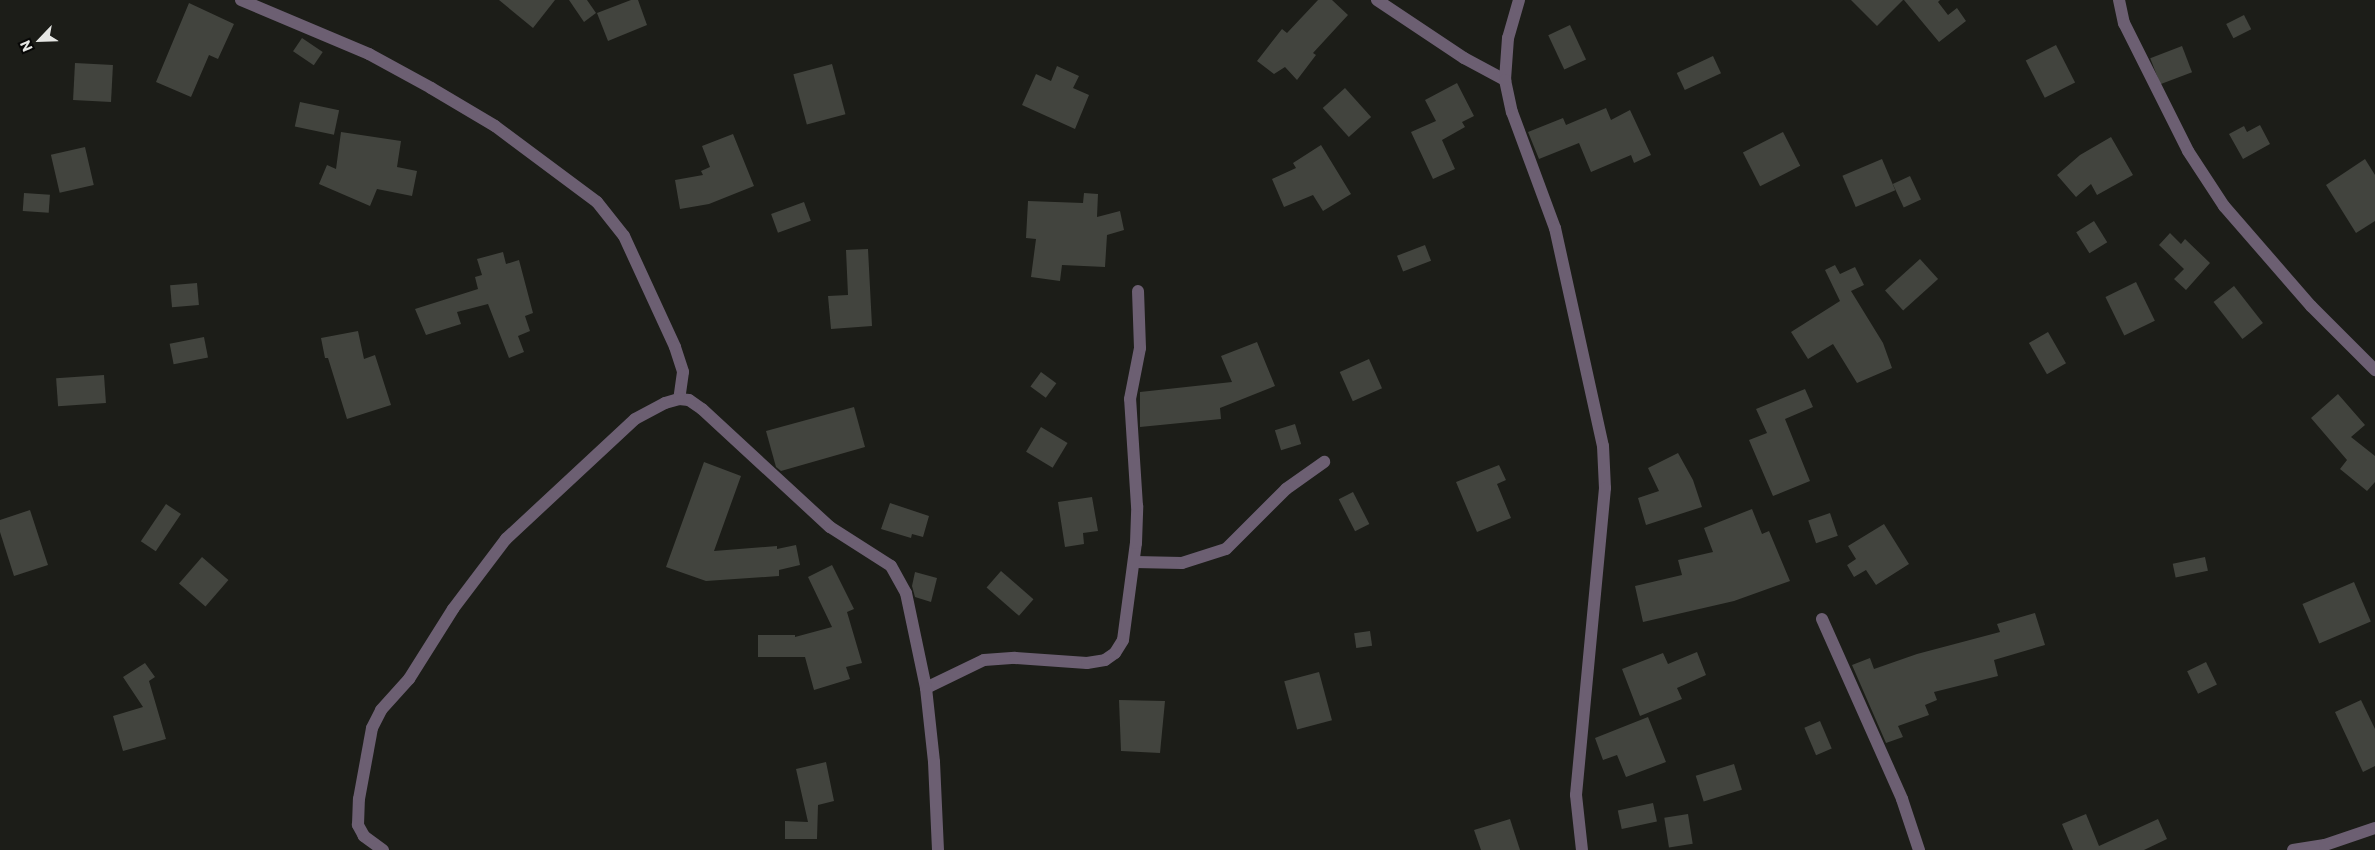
<!DOCTYPE html>
<html>
<head>
<meta charset="utf-8">
<style>
  body { margin:0 }
  #map { position:relative; width:2375px; height:850px; overflow:hidden; background:#1c1d18; font-family:Commissioner,sans-serif }
  div>[style] { position:absolute }
  [style*='--x'] { left:calc(var(--x)*1px); top:calc(var(--y)*1px); width:calc(var(--w)*1px); rotate:calc(var(--a)*1deg) }
  .building>* { inset:0; background:#42443e; transform-origin:0 0 }
  .minor>* { height:12px; margin:-6px; padding:0 6px; transform-origin:6px; border-radius:6px; background:#6c5f72 }
  .tertiary>* { height:12px; margin:-6px; padding:0 6px; transform-origin:6px; border-radius:6px; background:#6c5f72 }
  span { translate:-50% -50%; white-space:nowrap; text-align:center; line-height:1.15; -webkit-text-stroke:4px #070706; paint-order:stroke }
  .north { position:absolute; left:15px; top:15px; width:50px; height:50px; -webkit-text-stroke:4px #070706; paint-order:stroke; rotate:246deg; font-size:14px; font-weight:700; line-height:20px; text-align:center; color:#e6e7e4 }
  .north::after { content:''; display:block; margin:auto; width:18px; height:22px; background:#e6e7e4; clip-path:polygon(50% 0,100% 100%,50% 72%,0 100%) }
</style>
</head>
<body>
<div id="map">
  <div class="building">
    <i style="clip-path:polygon(499px 0,555px 0,533px 28px)"></i>
    <i style="clip-path:polygon(569px 0,587px 0,596px 13px,584px 22px)"></i>
    <i style="clip-path:polygon(631px 0,638px 0,647px 25px,608px 41px,597px 13px)"></i>
    <i style="clip-path:polygon(1318px 0,1332px 0,1348px 15px,1313px 53px,1316px 55px,1297px 80px,1285px 67px,1274px 74px,1257px 61px,1282px 29px,1287px 33px)"></i>
    <i style="clip-path:polygon(1851px 0,1903px 0,1877px 26px)"></i>
    <i style="clip-path:polygon(1904px 0,1940px 0,1938px 2px,1948px 15px,1957px 8px,1966px 21px,1939px 42px)"></i>
    <i style="clip-path:polygon(189px 3px,234px 24px,218px 59px,209px 55px,191px 97px,156px 82px)"></i>
    <i style="left:2244px;top:15px;width:16px;height:20px;rotate:63deg"></i>
    <i style="left:1570px;top:25px;width:38px;height:24px;rotate:65deg"></i>
    <i style="left:302px;top:38px;width:25px;height:16px;rotate:34deg"></i>
    <i style="left:2056px;top:45px;width:42px;height:34px;rotate:63deg"></i>
    <i style="left:2182px;top:46px;width:28px;height:34px;rotate:69deg"></i>
    <i style="left:1713px;top:56px;width:19px;height:40px;rotate:65deg"></i>
    <i style="left:75px;top:63px;width:38px;height:37px;rotate:3deg"></i>
    <i style="left:832px;top:64px;width:52px;height:40px;rotate:75deg"></i>
    <i style="clip-path:polygon(1057px 66px,1079px 76px,1073px 88px,1089px 95px,1075px 129px,1022px 105px,1036px 74px,1051px 81px)"></i>
    <i style="clip-path:polygon(1457px 83px,1474px 116px,1462px 122px,1465px 127px,1442px 140px,1455px 169px,1433px 179px,1411px 132px,1436px 121px,1425px 100px)"></i>
    <i style="left:1345px;top:88px;width:39px;height:30px;rotate:48deg"></i>
    <i style="left:300px;top:102px;width:40px;height:25px;rotate:12deg"></i>
    <i style="clip-path:polygon(1606px 108px,1611px 120px,1630px 110px,1651px 155px,1634px 163px,1631px 155px,1591px 172px,1579px 143px,1539px 159px,1528px 132px,1563px 118px,1566px 125px)"></i>
    <i style="clip-path:polygon(2260px 125px,2270px 144px,2243px 159px,2229px 134px,2244px 126px,2247px 132px)"></i>
    <i style="clip-path:polygon(341px 132px,401px 141px,397px 167px,417px 171px,412px 196px,377px 189px,370px 206px,319px 184px,327px 165px,336px 169px)"></i>
    <i style="left:1783px;top:132px;width:38px;height:45px;rotate:63deg"></i>
    <i style="clip-path:polygon(733px 134px,754px 186px,709px 204px,680px 209px,675px 180px,703px 175px,701px 171px,710px 167px,702px 146px)"></i>
    <i style="clip-path:polygon(2111px 137px,2133px 175px,2097px 195px,2091px 184px,2076px 197px,2057px 175px,2080px 155px)"></i>
    <i style="clip-path:polygon(1321px 145px,1351px 194px,1323px 211px,1313px 195px,1284px 207px,1272px 179px,1296px 168px,1293px 163px)"></i>
    <i style="left:85px;top:147px;width:39px;height:35px;rotate:77deg"></i>
    <i style="left:1882px;top:159px;width:34px;height:43px;rotate:67deg"></i>
    <i style="clip-path:polygon(2365px 159px,2375px 175px,2375px 221px,2356px 233px,2326px 185px)"></i>
    <i style="left:1910px;top:176px;width:26px;height:19px;rotate:65deg"></i>
    <i style="left:24px;top:193px;width:26px;height:18px;rotate:4deg"></i>
    <i style="clip-path:polygon(1084px 193px,1098px 194px,1097px 217px,1120px 211px,1124px 230px,1107px 235px,1105px 267px,1062px 265px,1060px 281px,1031px 277px,1036px 239px,1026px 238px,1028px 201px,1083px 203px)"></i>
    <i style="left:804px;top:202px;width:20px;height:35px;rotate:70deg"></i>
    <i style="left:2094px;top:221px;width:25px;height:21px;rotate:58deg"></i>
    <i style="clip-path:polygon(2170px 233px,2181px 244px,2185px 239px,2210px 263px,2186px 290px,2174px 279px,2184px 269px,2159px 245px)"></i>
    <i style="left:1425px;top:245px;width:17px;height:30px;rotate:69deg"></i>
    <i style="clip-path:polygon(868px 249px,872px 326px,831px 329px,828px 296px,848px 295px,846px 250px)"></i>
    <i style="clip-path:polygon(503px 252px,506px 264px,519px 260px,533px 313px,525px 316px,530px 331px,518px 336px,524px 352px,509px 358px,488px 304px,457px 312px,461px 324px,426px 335px,415px 309px,478px 289px,475px 277px,482px 275px,477px 259px)"></i>
    <i style="left:1920px;top:259px;width:27px;height:47px;rotate:48deg"></i>
    <i style="clip-path:polygon(1835px 265px,1840px 274px,1855px 267px,1864px 285px,1851px 291px,1883px 343px,1892px 368px,1857px 383px,1833px 344px,1808px 359px,1791px 332px,1840px 301px,1825px 270px)"></i>
    <i style="left:2136px;top:282px;width:43px;height:34px;rotate:64deg"></i>
    <i style="left:197px;top:283px;width:22px;height:27px;rotate:85deg"></i>
    <i style="left:2234px;top:286px;width:47px;height:26px;rotate:52deg"></i>
    <i style="clip-path:polygon(358px 331px,364px 359px,375px 355px,391px 405px,347px 419px,328px 358px,325px 358px,321px 338px)"></i>
    <i style="left:2048px;top:332px;width:36px;height:22px;rotate:60deg"></i>
    <i style="left:204px;top:337px;width:21px;height:35px;rotate:79deg"></i>
    <i style="clip-path:polygon(1257px 342px,1275px 386px,1220px 408px,1221px 419px,1140px 427px,1140px 392px,1232px 382px,1221px 356px)"></i>
    <i style="left:1369px;top:359px;width:32px;height:32px;rotate:66deg"></i>
    <i style="left:1041px;top:372px;width:19px;height:18px;rotate:36deg"></i>
    <i style="left:104px;top:375px;width:28px;height:48px;rotate:86deg"></i>
    <i style="clip-path:polygon(1805px 389px,1813px 407px,1785px 419px,1810px 481px,1773px 496px,1749px 440px,1767px 433px,1756px 409px)"></i>
    <i style="clip-path:polygon(2338px 394px,2365px 425px,2351px 437px,2375px 456px,2375px 482px,2367px 491px,2340px 469px,2347px 460px,2311px 418px)"></i>
    <i style="clip-path:polygon(854px 407px,865px 447px,781px 471px,776px 467px,766px 431px)"></i>
    <i style="left:1295px;top:424px;width:21px;height:21px;rotate:73deg"></i>
    <i style="left:1041px;top:427px;width:31px;height:29px;rotate:31deg"></i>
    <i style="clip-path:polygon(1678px 453px,1693px 480px,1702px 507px,1646px 525px,1638px 498px,1659px 491px,1648px 468px)"></i>
    <i style="clip-path:polygon(704px 462px,741px 476px,714px 551px,777px 546px,777px 549px,796px 545px,800px 565px,779px 570px,779px 576px,706px 581px,666px 567px)"></i>
    <i style="clip-path:polygon(1499px 465px,1506px 480px,1497px 484px,1511px 518px,1477px 532px,1456px 482px)"></i>
    <i style="left:1353px;top:492px;width:36px;height:16px;rotate:63deg"></i>
    <i style="clip-path:polygon(1092px 497px,1098px 531px,1083px 533px,1084px 544px,1065px 547px,1058px 502px)"></i>
    <i style="clip-path:polygon(890px 503px,929px 516px,923px 537px,912px 534px,911px 538px,881px 529px)"></i>
    <i style="left:166px;top:504px;width:18px;height:45px;rotate:34deg"></i>
    <i style="clip-path:polygon(1752px 509px,1762px 534px,1769px 531px,1790px 581px,1734px 601px,1643px 622px,1635px 586px,1682px 575px,1678px 560px,1713px 552px,1704px 528px)"></i>
    <i style="clip-path:polygon(30px 510px,48px 565px,14px 576px,0 532px,0 520px)"></i>
    <i style="left:1830px;top:513px;width:24px;height:23px;rotate:71deg"></i>
    <i style="clip-path:polygon(1884px 524px,1909px 564px,1876px 585px,1866px 570px,1854px 577px,1847px 565px,1856px 559px,1848px 546px)"></i>
    <i style="left:202px;top:557px;width:35px;height:35px;rotate:41deg"></i>
    <i style="left:2205px;top:557px;width:14px;height:33px;rotate:78deg"></i>
    <i style="clip-path:polygon(832px 565px,854px 609px,847px 612px,862px 663px,846px 667px,850px 679px,814px 690px,805px 657px,758px 657px,758px 635px,795px 635px,795px 637px,832px 627px,808px 577px)"></i>
    <i style="left:1001px;top:571px;width:43px;height:22px;rotate:41deg"></i>
    <i style="clip-path:polygon(915px 572px,937px 578px,931px 602px,915px 597px,912px 586px)"></i>
    <i style="left:2354px;top:582px;width:43px;height:56px;rotate:67deg"></i>
    <i style="clip-path:polygon(2035px 613px,2045px 645px,1994px 660px,1998px 676px,1934px 692px,1937px 700px,1925px 705px,1929px 715px,1898px 726px,1903px 737px,1886px 743px,1852px 665px,1870px 658px,1874px 669px,1917px 654px,2000px 632px,1997px 624px)"></i>
    <i style="left:1370px;top:631px;width:15px;height:16px;rotate:82deg"></i>
    <i style="clip-path:polygon(1697px 652px,1706px 675px,1677px 688px,1682px 699px,1640px 716px,1622px 669px,1663px 653px,1668px 664px)"></i>
    <i style="left:2206px;top:662px;width:25px;height:21px;rotate:64deg"></i>
    <i style="clip-path:polygon(145px 663px,155px 677px,149px 681px,166px 739px,123px 751px,113px 716px,143px 707px,123px 677px)"></i>
    <i style="left:1319px;top:672px;width:50px;height:36px;rotate:75deg"></i>
    <i style="clip-path:polygon(1119px 700px,1165px 701px,1160px 753px,1121px 751px)"></i>
    <i style="clip-path:polygon(2361px 700px,2375px 729px,2375px 766px,2363px 772px,2335px 712px)"></i>
    <i style="clip-path:polygon(1648px 717px,1666px 762px,1626px 777px,1617px 755px,1603px 760px,1595px 738px)"></i>
    <i style="left:1820px;top:721px;width:30px;height:17px;rotate:67deg"></i>
    <i style="clip-path:polygon(826px 762px,834px 801px,818px 805px,817px 839px,785px 839px,785px 821px,808px 822px,796px 769px)"></i>
    <i style="left:1734px;top:764px;width:27px;height:40px;rotate:73deg"></i>
    <i style="left:1653px;top:803px;width:19px;height:36px;rotate:78deg"></i>
    <i style="left:1688px;top:814px;width:30px;height:24px;rotate:81deg"></i>
    <i style="clip-path:polygon(2086px 814px,2099px 846px,2158px 819px,2167px 839px,2144px 850px,2073px 850px,2062px 824px)"></i>
    <i style="clip-path:polygon(1510px 819px,1520px 850px,1481px 850px,1474px 830px)"></i>
  </div>
  <div class="minor">
    <i style="--x:241;--y:0;--w:139;--a:22.9"></i>
    <i style="--x:369;--y:54;--w:71;--a:28.7"></i>
    <i style="--x:431;--y:88;--w:74;--a:30.7"></i>
    <i style="--x:495;--y:126;--w:127;--a:36.7"></i>
    <i style="--x:597;--y:202;--w:43;--a:51.5"></i>
    <i style="--x:624;--y:236;--w:122;--a:65.3"></i>
    <i style="--x:675;--y:347;--w:26;--a:72"></i>
    <i style="--x:683;--y:372;--w:27;--a:98"></i>
    <i style="--x:1377;--y:0;--w:105;--a:33.7"></i>
    <i style="--x:1464;--y:58;--w:47;--a:28.2"></i>
    <i style="--x:1519;--y:0;--w:40;--a:106"></i>
    <i style="--x:1508;--y:38;--w:42;--a:94.1"></i>
    <i style="--x:1505;--y:80;--w:33;--a:78"></i>
    <i style="--x:1512;--y:112;--w:124;--a:69.7"></i>
    <i style="--x:1555;--y:228;--w:223;--a:77.6"></i>
    <i style="--x:1603;--y:446;--w:42;--a:87.3"></i>
    <i style="--x:1605;--y:488;--w:308;--a:95.4"></i>
    <i style="--x:1576;--y:795;--w:55;--a:83.8"></i>
    <i style="--x:2119;--y:0;--w:24;--a:78"></i>
    <i style="--x:2124;--y:23;--w:143;--a:63.4"></i>
    <i style="--x:2188;--y:151;--w:66;--a:56.8"></i>
    <i style="--x:2224;--y:206;--w:133;--a:49"></i>
    <i style="--x:2311;--y:306;--w:91;--a:45"></i>
    <i style="--x:1135;--y:562;--w:47;--a:1.2"></i>
    <i style="--x:1182;--y:563;--w:46;--a:-17.7"></i>
    <i style="--x:1226;--y:549;--w:85;--a:-45"></i>
    <i style="--x:1286;--y:489;--w:47;--a:-35.4"></i>
    <i style="--x:1822;--y:619;--w:197;--a:66"></i>
    <i style="--x:1902;--y:799;--w:54;--a:71.6"></i>
    <i style="--x:926;--y:688;--w:64;--a:-25.8"></i>
    <i style="--x:984;--y:660;--w:31;--a:-4"></i>
    <i style="--x:1015;--y:658;--w:72;--a:4"></i>
    <i style="--x:1087;--y:663;--w:18;--a:-9"></i>
    <i style="--x:1105;--y:660;--w:12;--a:-35"></i>
    <i style="--x:1115;--y:653;--w:15;--a:-58"></i>
    <i style="--x:1123;--y:640;--w:98;--a:-82.4"></i>
    <i style="--x:1136;--y:543;--w:37;--a:-88"></i>
    <i style="--x:1137;--y:506;--w:107;--a:-93.7"></i>
    <i style="--x:1130;--y:399;--w:52;--a:-78.9"></i>
    <i style="--x:1140;--y:348;--w:57;--a:-92"></i>
    <i style="--x:383;--y:850;--w:24;--a:-144"></i>
    <i style="--x:364;--y:836;--w:13;--a:-119"></i>
    <i style="--x:358;--y:825;--w:26;--a:-88"></i>
    <i style="--x:359;--y:799;--w:72;--a:-79.6"></i>
    <i style="--x:372;--y:728;--w:20;--a:-63"></i>
    <i style="--x:381;--y:710;--w:42;--a:-47.9"></i>
    <i style="--x:409;--y:679;--w:83;--a:-57.8"></i>
    <i style="--x:453;--y:609;--w:88;--a:-52.9"></i>
    <i style="--x:506;--y:539;--w:176;--a:-42.9"></i>
    <i style="--x:635;--y:419;--w:34;--a:-28"></i>
    <i style="--x:665;--y:403;--w:15;--a:-16"></i>
    <i style="--x:679;--y:399;--w:10;--a:6"></i>
    <i style="--x:689;--y:400;--w:16;--a:35"></i>
    <i style="--x:702;--y:409;--w:174;--a:42.7"></i>
    <i style="--x:830;--y:527;--w:72;--a:32.6"></i>
    <i style="--x:891;--y:566;--w:31;--a:61"></i>
    <i style="--x:906;--y:593;--w:97;--a:78.1"></i>
    <i style="--x:926;--y:688;--w:74;--a:83.8"></i>
    <i style="--x:934;--y:762;--w:88;--a:87.4"></i>
  </div>
  <div class="tertiary">
    <i style="--x:2293;--y:850;--w:32;--a:-9"></i>
    <i style="--x:2325;--y:845;--w:53;--a:-18.8"></i>
  </div>
  <div class="north">N</div>
</div>
</body>
</html>
